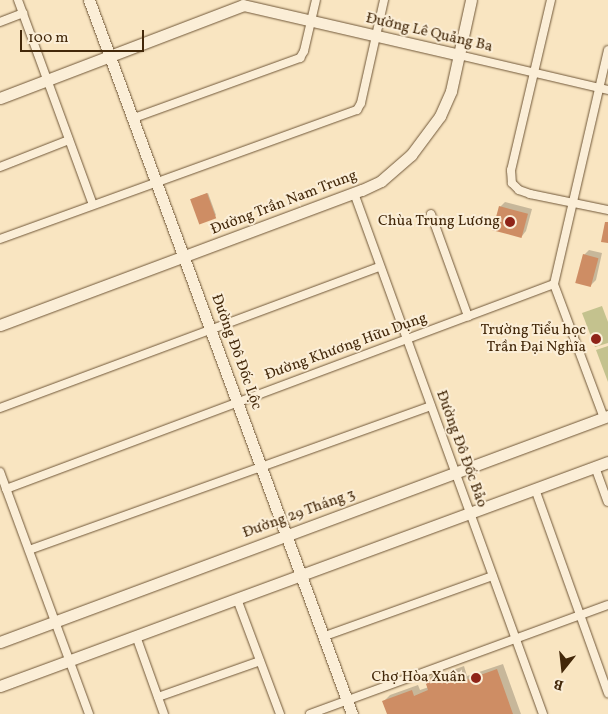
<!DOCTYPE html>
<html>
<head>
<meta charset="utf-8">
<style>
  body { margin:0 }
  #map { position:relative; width:608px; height:714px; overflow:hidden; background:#f9e5c1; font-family:Vollkorn,serif }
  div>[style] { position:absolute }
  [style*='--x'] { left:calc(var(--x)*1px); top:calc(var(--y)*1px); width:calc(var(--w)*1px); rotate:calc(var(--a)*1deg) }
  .green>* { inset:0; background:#c4c28e }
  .shadow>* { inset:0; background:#0003 }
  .building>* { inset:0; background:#ce8d64; transform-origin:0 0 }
  .roads { filter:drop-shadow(0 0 1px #705738) drop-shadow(0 0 1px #705738) }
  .street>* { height:8px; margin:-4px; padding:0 4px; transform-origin:4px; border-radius:4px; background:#fbeed7 }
  .secondary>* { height:11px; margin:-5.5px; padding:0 5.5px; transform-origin:5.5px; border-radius:5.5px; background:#fbeed7 }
  .dots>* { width:14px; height:14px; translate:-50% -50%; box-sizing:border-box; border:2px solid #fbeed7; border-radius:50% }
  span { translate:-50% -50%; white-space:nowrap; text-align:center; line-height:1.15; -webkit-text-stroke:4px #fbeed7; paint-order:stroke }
  .street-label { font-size:15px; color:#43280a }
  .poi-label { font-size:15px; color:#43280a }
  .right { translate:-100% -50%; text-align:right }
  .north { position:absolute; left:538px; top:644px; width:50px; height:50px; -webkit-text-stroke:4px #fbeed7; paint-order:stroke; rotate:196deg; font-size:14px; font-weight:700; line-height:20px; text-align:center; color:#43280a }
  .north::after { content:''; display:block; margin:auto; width:18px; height:22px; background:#43280a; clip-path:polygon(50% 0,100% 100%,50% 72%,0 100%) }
  .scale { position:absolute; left:20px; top:30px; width:124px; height:22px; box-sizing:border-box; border:2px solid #43280a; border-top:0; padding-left:6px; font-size:15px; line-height:18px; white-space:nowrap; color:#43280a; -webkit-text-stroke:4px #fbeed7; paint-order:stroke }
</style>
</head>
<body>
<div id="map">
  <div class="green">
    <i style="clip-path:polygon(602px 306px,608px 322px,608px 343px,595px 347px,582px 313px)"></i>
    <i style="clip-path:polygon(608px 346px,608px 382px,596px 350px)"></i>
  </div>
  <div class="shadow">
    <i style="clip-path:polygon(208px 193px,216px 215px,215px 216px,192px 199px)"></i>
    <i style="clip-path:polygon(505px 202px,532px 209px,526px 231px,522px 236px,500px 207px)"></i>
    <i style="clip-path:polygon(589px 250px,602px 253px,596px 280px,591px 285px,584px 255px)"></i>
    <i style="clip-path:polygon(503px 664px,521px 714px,388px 714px,383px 702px,390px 695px,418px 685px,420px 690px,429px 687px,426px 681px,433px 675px,438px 673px,439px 675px,464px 666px,467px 676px)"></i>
  </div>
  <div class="building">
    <i style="left:207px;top:193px;width:27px;height:18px;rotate:70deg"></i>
    <i style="left:499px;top:206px;width:30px;height:25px;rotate:15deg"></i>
    <i style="clip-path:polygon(605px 222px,608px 222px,608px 243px,601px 242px)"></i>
    <i style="left:583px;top:254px;width:16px;height:30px;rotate:15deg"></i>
    <i style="clip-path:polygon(497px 669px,513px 714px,387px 714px,382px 701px,412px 690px,414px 696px,428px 690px,425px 681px,432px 678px,433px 680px,457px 672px,461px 682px)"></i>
  </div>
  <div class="roads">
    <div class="street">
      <i style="--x:18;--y:0;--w:218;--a:69.9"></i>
      <i style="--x:551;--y:0;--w:175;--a:103.2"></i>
      <i style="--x:511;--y:170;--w:13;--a:86"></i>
      <i style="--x:512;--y:183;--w:10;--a:45"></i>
      <i style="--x:519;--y:190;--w:12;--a:20"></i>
      <i style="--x:530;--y:194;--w:80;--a:11.6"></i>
      <i style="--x:0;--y:22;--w:25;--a:-21"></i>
      <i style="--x:459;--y:55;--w:153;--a:13.2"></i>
      <i style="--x:134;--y:118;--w:177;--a:-19.9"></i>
      <i style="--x:300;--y:58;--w:8;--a:-60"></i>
      <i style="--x:304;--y:51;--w:52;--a:-76.8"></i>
      <i style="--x:0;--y:167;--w:74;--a:-21.4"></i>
      <i style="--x:354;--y:193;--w:554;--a:70.06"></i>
      <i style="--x:431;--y:214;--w:109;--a:70.1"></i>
      <i style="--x:0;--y:239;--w:380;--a:-19.9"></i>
      <i style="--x:357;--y:110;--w:8;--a:-60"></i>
      <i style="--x:361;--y:103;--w:106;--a:-77.4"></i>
      <i style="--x:0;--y:408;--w:405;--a:-20.4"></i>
      <i style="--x:604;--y:418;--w:143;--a:-110.5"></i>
      <i style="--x:554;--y:284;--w:240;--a:-77"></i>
      <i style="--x:595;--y:467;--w:37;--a:70"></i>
      <i style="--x:0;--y:472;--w:258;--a:69.8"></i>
      <i style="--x:6;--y:489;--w:585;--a:-20.51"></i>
      <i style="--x:535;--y:489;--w:217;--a:70.3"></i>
      <i style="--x:29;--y:550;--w:427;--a:-19.7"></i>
      <i style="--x:237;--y:599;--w:123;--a:69.5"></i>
      <i style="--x:136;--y:636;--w:83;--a:70.3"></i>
      <i style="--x:325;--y:636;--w:178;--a:-19.7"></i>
      <i style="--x:158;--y:697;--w:108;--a:-19.4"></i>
      <i style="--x:310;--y:714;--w:317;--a:-20.1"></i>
    </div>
    <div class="secondary">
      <i style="--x:89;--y:0;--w:761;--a:69.78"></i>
      <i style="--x:243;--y:5;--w:222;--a:13"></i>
      <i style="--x:0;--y:98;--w:260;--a:-20.9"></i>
      <i style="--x:0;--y:325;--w:386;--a:-20.5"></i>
      <i style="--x:362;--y:190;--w:21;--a:-25"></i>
      <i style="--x:381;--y:181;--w:40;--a:-41"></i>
      <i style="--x:411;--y:155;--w:49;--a:-53.4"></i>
      <i style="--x:440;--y:116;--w:27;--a:-66"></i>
      <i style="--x:451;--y:91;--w:93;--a:-77.6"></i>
      <i style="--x:0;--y:642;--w:649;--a:-20.39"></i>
      <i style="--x:0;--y:686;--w:648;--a:-20.22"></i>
    </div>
  </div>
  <div class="dots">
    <i style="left:510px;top:222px;background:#8f2418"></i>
    <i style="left:596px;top:339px;background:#8f2418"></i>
    <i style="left:476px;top:678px;background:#8f2418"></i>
  </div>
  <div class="street-label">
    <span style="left:429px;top:33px;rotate:13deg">Đường Lê Quảng Ba</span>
    <span style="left:284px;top:203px;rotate:-21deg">Đường Trần Nam Trung</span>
    <span style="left:346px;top:347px;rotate:-20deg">Đường Khương Hữu Dụng</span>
    <span style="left:236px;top:352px;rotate:70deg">Đường Đô Đốc Lộc</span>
    <span style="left:461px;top:449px;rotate:70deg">Đường Đô Đốc Bảo</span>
    <span style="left:299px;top:514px;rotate:-20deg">Đường 29 Tháng 3</span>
  </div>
  <div class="poi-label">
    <span class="right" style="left:500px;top:222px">Chùa Trung Lương</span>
    <span class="right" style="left:586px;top:339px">Trường Tiểu học<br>Trần Đại Nghĩa</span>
    <span class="right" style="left:466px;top:678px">Chợ Hòa Xuân</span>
  </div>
  <div class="north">B</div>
  <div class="scale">100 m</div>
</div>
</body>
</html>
